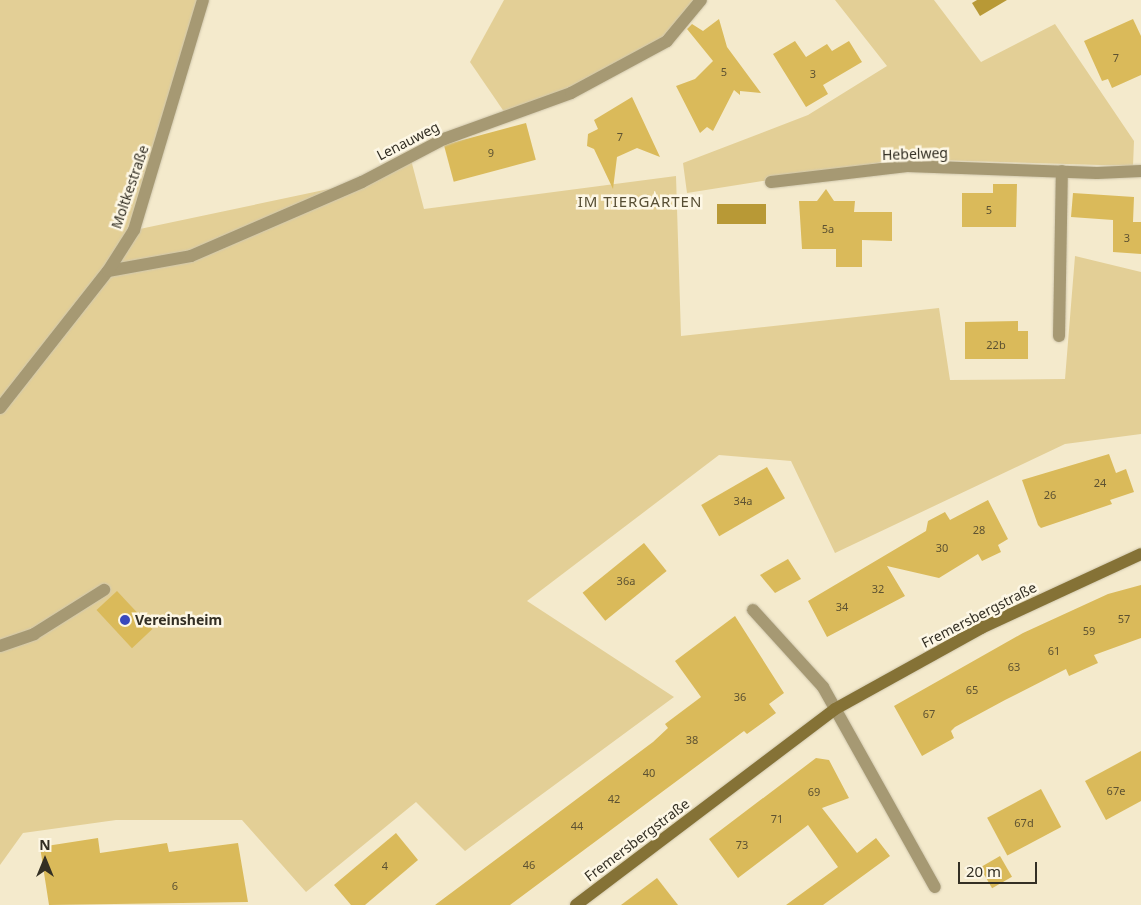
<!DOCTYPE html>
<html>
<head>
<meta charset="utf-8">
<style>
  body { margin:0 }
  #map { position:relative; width:1141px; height:905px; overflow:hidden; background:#f4eacc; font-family:"Noto Sans",sans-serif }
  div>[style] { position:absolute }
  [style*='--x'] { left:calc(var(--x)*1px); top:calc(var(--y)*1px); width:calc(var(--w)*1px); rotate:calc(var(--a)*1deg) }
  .green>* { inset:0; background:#e3cf96 }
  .water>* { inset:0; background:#b89936; transform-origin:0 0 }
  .building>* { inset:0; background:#daba5a; transform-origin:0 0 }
  .roads { filter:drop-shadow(0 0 1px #d1c8ae) drop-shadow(0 0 1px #d1c8ae) }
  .lane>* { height:12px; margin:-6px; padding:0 6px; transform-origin:6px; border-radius:6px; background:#a69973 }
  .street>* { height:12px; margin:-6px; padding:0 6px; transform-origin:6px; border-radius:6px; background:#a69973 }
  .secondary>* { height:12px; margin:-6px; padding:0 6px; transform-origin:6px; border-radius:6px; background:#857236 }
  .dots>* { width:14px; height:14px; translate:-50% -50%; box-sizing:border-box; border:2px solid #fdf7e5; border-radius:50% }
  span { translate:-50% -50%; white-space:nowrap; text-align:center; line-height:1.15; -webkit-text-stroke:5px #fdf7e5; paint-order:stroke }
  .number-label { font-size:11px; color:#5d5232 }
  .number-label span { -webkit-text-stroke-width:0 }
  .street-label { font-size:14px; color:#332f24 }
  .poi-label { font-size:14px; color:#332f24; font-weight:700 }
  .left { translate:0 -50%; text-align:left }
  .neighbourhood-label { font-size:15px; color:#574e34; letter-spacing:1px }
  .north { position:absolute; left:20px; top:835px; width:50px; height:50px; -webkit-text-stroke:4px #fdf7e5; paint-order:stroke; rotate:0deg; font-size:14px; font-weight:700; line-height:20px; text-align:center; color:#332f24 }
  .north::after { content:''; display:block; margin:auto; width:18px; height:22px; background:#332f24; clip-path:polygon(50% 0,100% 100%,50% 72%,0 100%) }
  .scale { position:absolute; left:958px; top:862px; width:79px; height:22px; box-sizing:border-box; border:2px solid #332f24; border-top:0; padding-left:6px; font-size:15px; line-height:18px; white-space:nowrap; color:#332f24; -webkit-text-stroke:4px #fdf7e5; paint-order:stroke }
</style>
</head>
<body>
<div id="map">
  <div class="green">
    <i style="clip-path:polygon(0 0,203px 0,135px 230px,362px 182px,410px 156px,424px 209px,676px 176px,681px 336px,939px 308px,950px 380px,1065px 379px,1075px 256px,1141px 272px,1141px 434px,1065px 444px,835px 553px,791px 461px,719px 455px,527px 601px,674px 697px,465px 851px,416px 802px,306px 892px,242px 820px,116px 820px,23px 833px,0 865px)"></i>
    <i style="clip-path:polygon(504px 0,701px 0,640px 58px,507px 116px,470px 62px)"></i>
    <i style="clip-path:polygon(835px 0,934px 0,981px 62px,1055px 24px,1134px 141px,1133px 166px,902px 159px,687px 193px,683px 163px,808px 115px,887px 66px)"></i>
  </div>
  <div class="water">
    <i style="clip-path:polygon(977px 0,1007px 0,980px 16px,972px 3px)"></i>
    <i style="left:717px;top:204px;width:49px;height:20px"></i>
  </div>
  <div class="building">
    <i style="clip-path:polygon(719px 19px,727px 47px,761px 93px,740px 91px,740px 95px,734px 90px,713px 131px,707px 127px,700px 133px,676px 86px,695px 79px,713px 61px,687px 29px,692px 24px,703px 31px)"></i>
    <i style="clip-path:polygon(1133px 19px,1141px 36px,1141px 75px,1112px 88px,1108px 79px,1102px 81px,1084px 41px)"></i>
    <i style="clip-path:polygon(795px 41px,806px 57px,827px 44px,832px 51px,849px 41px,862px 62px,823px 85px,828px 94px,806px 107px,773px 54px)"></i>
    <i style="clip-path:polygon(632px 97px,660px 157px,637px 148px,617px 157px,613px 189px,594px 149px,587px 146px,588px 134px,598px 129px,594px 120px)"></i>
    <i style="left:526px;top:123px;width:38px;height:85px;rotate:75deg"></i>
    <i style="clip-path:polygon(993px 184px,1017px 184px,1016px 227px,962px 227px,962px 193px,993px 193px)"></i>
    <i style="clip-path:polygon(826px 189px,834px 201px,855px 201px,854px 212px,892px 212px,892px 241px,862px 240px,862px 267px,836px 267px,836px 249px,802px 249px,799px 201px,817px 201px)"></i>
    <i style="clip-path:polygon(1073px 193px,1134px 197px,1133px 222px,1141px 222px,1141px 254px,1113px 252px,1113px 220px,1071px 217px)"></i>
    <i style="clip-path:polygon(1018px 321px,1018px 331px,1028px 331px,1028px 359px,965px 359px,965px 322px)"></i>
    <i style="clip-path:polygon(1109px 454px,1116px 473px,1126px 469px,1134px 492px,1110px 500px,1112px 504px,1041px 528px,1038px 525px,1022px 480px)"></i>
    <i style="left:767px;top:467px;width:36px;height:76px;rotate:60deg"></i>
    <i style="clip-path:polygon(988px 500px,1008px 539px,998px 545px,1001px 552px,982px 561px,978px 554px,939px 578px,887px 566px,905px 596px,827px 637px,808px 601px,926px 531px,928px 521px,945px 512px,950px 520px)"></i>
    <i style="left:644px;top:543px;width:36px;height:79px;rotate:51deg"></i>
    <i style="clip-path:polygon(788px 559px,801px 579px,775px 593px,760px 575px)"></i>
    <i style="clip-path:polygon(1141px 585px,1141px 638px,1094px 655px,1098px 663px,1069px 676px,1066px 669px,1005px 700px,955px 727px,951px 731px,954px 738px,922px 756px,894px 706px,1023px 633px,1108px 594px)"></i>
    <i style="left:117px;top:591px;width:52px;height:28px;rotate:47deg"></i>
    <i style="clip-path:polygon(735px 616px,784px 693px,769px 704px,776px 713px,747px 734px,744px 731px,510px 905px,435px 905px,653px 742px,668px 728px,665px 724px,701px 697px,675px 661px)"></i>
    <i style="clip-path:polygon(1141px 751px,1141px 801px,1106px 820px,1085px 781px)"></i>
    <i style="clip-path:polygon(816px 758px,829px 760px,849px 798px,822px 808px,857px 853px,876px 838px,890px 856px,823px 905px,786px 905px,838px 867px,808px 825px,738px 878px,709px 839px)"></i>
    <i style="left:1041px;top:789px;width:43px;height:61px;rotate:62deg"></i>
    <i style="clip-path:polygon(396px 833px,418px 860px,365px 905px,351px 905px,334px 885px)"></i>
    <i style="clip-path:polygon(98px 838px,100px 853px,167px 843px,169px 852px,238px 843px,248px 902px,49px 905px,40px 847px)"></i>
    <i style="left:1000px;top:856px;width:24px;height:23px;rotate:60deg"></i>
    <i style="clip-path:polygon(657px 878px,678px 905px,621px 905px)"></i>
  </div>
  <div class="roads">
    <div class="lane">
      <i style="--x:771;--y:182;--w:137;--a:-6.7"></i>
      <i style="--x:907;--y:166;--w:190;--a:2.1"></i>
      <i style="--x:1097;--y:173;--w:44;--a:-2.6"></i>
      <i style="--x:1059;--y:336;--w:165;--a:-89"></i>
      <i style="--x:0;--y:646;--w:36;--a:-19"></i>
      <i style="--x:34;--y:634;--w:83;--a:-32.2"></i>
    </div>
    <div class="street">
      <i style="--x:108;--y:271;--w:84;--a:-10.2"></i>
      <i style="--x:191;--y:256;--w:186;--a:-23.4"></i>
      <i style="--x:362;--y:182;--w:93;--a:-27.7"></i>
      <i style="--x:444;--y:139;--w:135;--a:-19.9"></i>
      <i style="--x:571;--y:93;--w:109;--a:-28.4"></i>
      <i style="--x:667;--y:41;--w:53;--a:-50.3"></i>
      <i style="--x:0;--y:408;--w:174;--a:-51.8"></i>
      <i style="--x:108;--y:271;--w:49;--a:-57.6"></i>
      <i style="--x:134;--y:230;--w:240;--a:-73.3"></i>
      <i style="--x:753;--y:610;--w:104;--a:47.7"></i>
      <i style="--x:823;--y:687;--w:229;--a:60.8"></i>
    </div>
    <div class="secondary">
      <i style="--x:576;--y:905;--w:325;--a:-37.1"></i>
      <i style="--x:835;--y:709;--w:167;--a:-29"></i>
      <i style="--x:981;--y:628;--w:176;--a:-24.8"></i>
    </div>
  </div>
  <div class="dots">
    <i style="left:125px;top:620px;background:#3949bc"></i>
  </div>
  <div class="number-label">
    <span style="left:1116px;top:58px">7</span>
    <span style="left:724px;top:72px">5</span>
    <span style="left:813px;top:74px">3</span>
    <span style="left:620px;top:137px">7</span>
    <span style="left:491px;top:153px">9</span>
    <span style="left:989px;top:210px">5</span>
    <span style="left:828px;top:229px">5a</span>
    <span style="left:1127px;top:238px">3</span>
    <span style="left:996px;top:345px">22b</span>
    <span style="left:1100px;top:483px">24</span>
    <span style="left:1050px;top:495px">26</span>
    <span style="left:743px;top:501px">34a</span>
    <span style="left:979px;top:530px">28</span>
    <span style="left:942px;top:548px">30</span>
    <span style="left:626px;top:581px">36a</span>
    <span style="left:878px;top:589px">32</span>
    <span style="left:842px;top:607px">34</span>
    <span style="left:1124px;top:619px">57</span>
    <span style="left:1089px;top:631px">59</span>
    <span style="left:1054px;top:651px">61</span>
    <span style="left:1014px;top:667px">63</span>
    <span style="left:972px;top:690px">65</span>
    <span style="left:740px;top:697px">36</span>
    <span style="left:929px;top:714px">67</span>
    <span style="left:692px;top:740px">38</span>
    <span style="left:649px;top:773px">40</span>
    <span style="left:1116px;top:791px">67e</span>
    <span style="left:814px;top:792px">69</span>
    <span style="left:614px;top:799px">42</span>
    <span style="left:777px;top:819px">71</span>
    <span style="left:1024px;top:823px">67d</span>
    <span style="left:577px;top:826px">44</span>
    <span style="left:742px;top:845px">73</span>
    <span style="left:529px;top:865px">46</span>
    <span style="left:385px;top:866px">4</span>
    <span style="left:175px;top:886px">6</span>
  </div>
  <div class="street-label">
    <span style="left:408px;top:141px;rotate:-27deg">Lenauweg</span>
    <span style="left:915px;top:154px;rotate:-2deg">Hebelweg</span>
    <span style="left:130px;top:187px;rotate:-71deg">Moltkestraße</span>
    <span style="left:979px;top:615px;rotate:-27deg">Fremersbergstraße</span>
    <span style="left:637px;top:840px;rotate:-37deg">Fremersbergstraße</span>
  </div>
  <div class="poi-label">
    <span class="left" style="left:135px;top:620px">Vereinsheim</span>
  </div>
  <div class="neighbourhood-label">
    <span style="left:640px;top:202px">IM TIERGARTEN</span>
  </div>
  <div class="north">N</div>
  <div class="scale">20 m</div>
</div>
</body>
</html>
